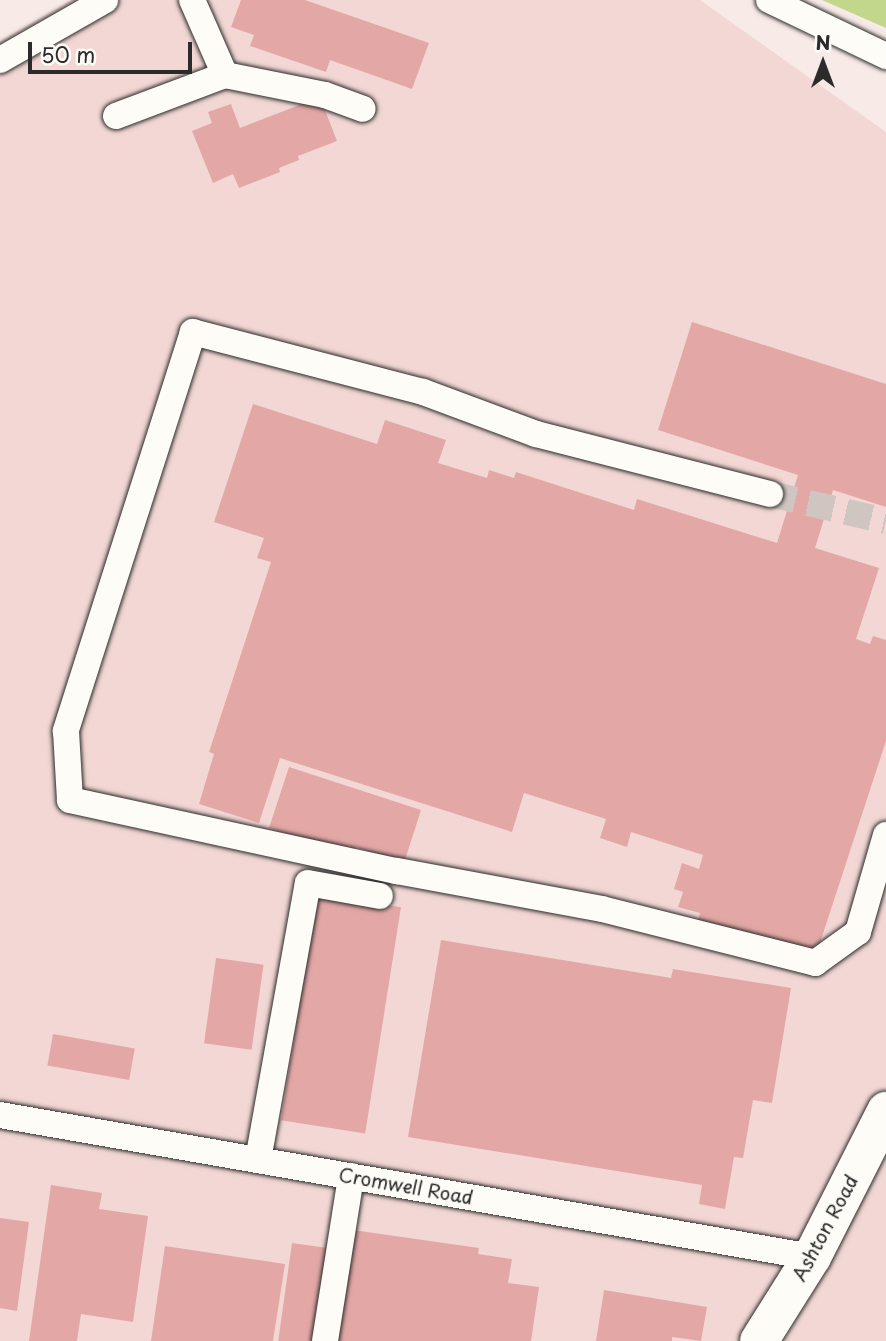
<!DOCTYPE html>
<html>
<head>
<meta charset="utf-8">
<style>
  body { margin:0 }
  #map { position:relative; width:886px; height:1341px; overflow:hidden; background:#f8ebe7; font-family:"Playpen Sans",sans-serif }
  div>[style] { position:absolute }
  [style*='--x'] { left:calc(var(--x)*1px); top:calc(var(--y)*1px); width:calc(var(--w)*1px); rotate:calc(var(--a)*1deg) }
  .built>* { inset:0; background:#f2d7d4 }
  .green>* { inset:0; background:#c2d78c }
  .building>* { inset:0; background:#e3a8a6; transform-origin:0 0 }
  .minor-tunnel>* { height:26px; margin-top:-13px; transform-origin:0; background:repeating-linear-gradient(90deg,#cfc5c1 0 26px,transparent 0 39px) }
  .roads { filter:drop-shadow(0 0 2px #2b2b2b) drop-shadow(0 0 2px #2b2b2b) }
  .minor>* { height:26px; margin:-13px; padding:0 13px; transform-origin:13px; border-radius:13px; background:#fdfcf7 }
  .highway>* { height:38px; margin:-19px; padding:0 19px; transform-origin:19px; border-radius:19px; background:#fdfcf7 }
  span { translate:-50% -50%; white-space:nowrap; text-align:center; line-height:1.15; -webkit-text-stroke:5px #fdfcf7; paint-order:stroke }
  .street-label { font-size:19px; color:#2b2b2b }
  .north { position:absolute; left:788px; top:28px; width:70px; height:70px; -webkit-text-stroke:5px #fdfcf7; paint-order:stroke; rotate:0deg; font-size:19px; font-weight:700; line-height:28px; text-align:center; color:#2b2b2b }
  .north::after { content:''; display:block; margin:auto; width:24px; height:32px; background:#2b2b2b; clip-path:polygon(50% 0,100% 100%,50% 72%,0 100%) }
  .scale { position:absolute; left:28px; top:42px; width:164px; height:32px; box-sizing:border-box; border:4px solid #2b2b2b; border-top:0; padding-left:9px; font-size:21px; line-height:24px; white-space:nowrap; color:#2b2b2b; -webkit-text-stroke:5px #fdfcf7; paint-order:stroke }
</style>
</head>
<body>
<div id="map">
  <div class="built">
    <i style="clip-path:polygon(71px 0,700px 0,886px 132px,886px 1341px,0 1341px,0 41px)"></i>
  </div>
  <div class="green">
    <i style="clip-path:polygon(822px 0,886px 0,886px 28px)"></i>
  </div>
  <div class="building">
    <i style="clip-path:polygon(241px 0,305px 0,429px 43px,412px 89px,330px 60px,326px 72px,250px 46px,254px 35px,231px 27px)"></i>
    <i style="clip-path:polygon(320px 97px,337px 141px,298px 156px,299px 160px,279px 168px,280px 172px,239px 188px,233px 174px,213px 183px,192px 131px,212px 123px,208px 112px,231px 104px,240px 128px)"></i>
    <i style="clip-path:polygon(692px 322px,886px 384px,886px 507px,833px 490px,815px 548px,879px 568px,856px 639px,870px 644px,873px 636px,886px 640px,886px 741px,817px 952px,697px 925px,700px 913px,678px 907px,683px 892px,674px 889px,682px 863px,699px 869px,703px 855px,631px 832px,627px 847px,600px 838px,606px 819px,524px 793px,512px 832px,280px 758px,259px 823px,199px 804px,214px 754px,209px 752px,271px 562px,257px 558px,264px 538px,214px 522px,253px 404px,377px 444px,385px 420px,446px 440px,438px 463px,487px 478px,489px 470px,514px 478px,516px 472px,634px 510px,637px 499px,777px 543px,798px 475px,658px 430px)"></i>
    <i style="clip-path:polygon(289px 767px,421px 810px,404px 863px,356px 847px,353px 855px,269px 828px)"></i>
    <i style="left:317px;top:894px;width:85px;height:229px;rotate:9deg"></i>
    <i style="clip-path:polygon(441px 940px,671px 978px,673px 969px,791px 988px,772px 1103px,753px 1100px,743px 1158px,734px 1157px,725px 1209px,699px 1204px,702px 1185px,408px 1137px)"></i>
    <i style="left:216px;top:958px;width:48px;height:86px;rotate:8deg"></i>
    <i style="left:53px;top:1034px;width:83px;height:32px;rotate:10deg"></i>
    <i style="clip-path:polygon(51px 1185px,102px 1193px,99px 1209px,148px 1216px,133px 1322px,81px 1314px,77px 1341px,29px 1341px)"></i>
    <i style="clip-path:polygon(0 1218px,29px 1222px,17px 1311px,0 1308px)"></i>
    <i style="clip-path:polygon(346px 1229px,479px 1248px,478px 1254px,512px 1259px,508px 1283px,539px 1287px,531px 1341px,330px 1341px)"></i>
    <i style="left:292px;top:1243px;width:45px;height:99px;rotate:8deg"></i>
    <i style="clip-path:polygon(165px 1246px,285px 1264px,273px 1341px,151px 1341px)"></i>
    <i style="clip-path:polygon(604px 1290px,707px 1307px,701px 1341px,672px 1337px,672px 1341px,596px 1341px)"></i>
  </div>
  <div class="minor-tunnel">
    <i style="--x:770;--y:494;--w:119;--a:13.1"></i>
  </div>
  <div class="roads">
    <div class="minor">
      <i style="--x:769;--y:0;--w:130;--a:25.6"></i>
      <i style="--x:0;--y:60;--w:121;--a:-29.7"></i>
      <i style="--x:225;--y:75;--w:102;--a:11.3"></i>
      <i style="--x:325;--y:95;--w:40;--a:20.2"></i>
      <i style="--x:116;--y:116;--w:116;--a:-20.6"></i>
      <i style="--x:225;--y:75;--w:82;--a:-113.7"></i>
      <i style="--x:770;--y:494;--w:242;--a:-165.6"></i>
      <i style="--x:536;--y:434;--w:121;--a:-159.6"></i>
      <i style="--x:423;--y:392;--w:238;--a:-165.4"></i>
      <i style="--x:193;--y:332;--w:419;--a:107.7"></i>
      <i style="--x:66;--y:731;--w:69;--a:86.7"></i>
      <i style="--x:70;--y:800;--w:335;--a:12.3"></i>
      <i style="--x:397;--y:871;--w:208;--a:10.5"></i>
      <i style="--x:602;--y:909;--w:220;--a:14.2"></i>
      <i style="--x:815;--y:963;--w:53;--a:-35.8"></i>
      <i style="--x:858;--y:932;--w:101;--a:-73.9"></i>
      <i style="--x:0;--y:1115;--w:824;--a:9.92"></i>
      <i style="--x:258;--y:1160;--w:281;--a:-79.8"></i>
      <i style="--x:308;--y:883;--w:73;--a:10.2"></i>
      <i style="--x:325;--y:1341;--w:167;--a:-81"></i>
    </div>
    <div class="highway">
      <i style="--x:759;--y:1341;--w:99;--a:-57.8"></i>
      <i style="--x:812;--y:1257;--w:164;--a:-63.1"></i>
    </div>
  </div>
  <div class="street-label">
    <span style="left:406px;top:1186px;rotate:10deg">Cromwell Road</span>
    <span style="left:825px;top:1228px;rotate:-62deg">Ashton Road</span>
  </div>
  <div class="north">N</div>
  <div class="scale">50 m</div>
</div>
</body>
</html>
